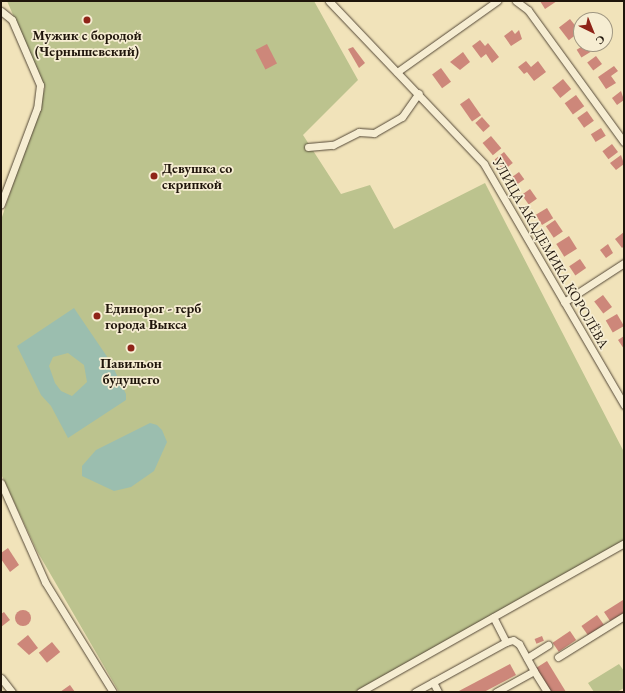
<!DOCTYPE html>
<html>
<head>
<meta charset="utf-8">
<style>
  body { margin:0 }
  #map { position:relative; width:625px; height:693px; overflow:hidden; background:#f1e3ba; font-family:"EB Garamond",serif }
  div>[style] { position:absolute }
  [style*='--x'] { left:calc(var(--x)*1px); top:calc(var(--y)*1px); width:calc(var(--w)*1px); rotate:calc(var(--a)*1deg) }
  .green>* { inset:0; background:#bcc38e }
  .water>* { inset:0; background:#9bbeaf }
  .building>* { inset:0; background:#cd877a; transform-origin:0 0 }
  .round { border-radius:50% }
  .roads { filter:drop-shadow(0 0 1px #544837) drop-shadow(0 0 1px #544837) }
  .minor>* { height:7px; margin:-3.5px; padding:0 3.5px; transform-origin:3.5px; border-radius:3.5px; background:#f6edd2 }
  .dots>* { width:11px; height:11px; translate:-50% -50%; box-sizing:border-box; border:2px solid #f6edd2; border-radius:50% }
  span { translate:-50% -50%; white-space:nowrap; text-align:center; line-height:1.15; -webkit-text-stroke:3.5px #f6edd2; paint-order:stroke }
  .poi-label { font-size:14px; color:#1f150b; font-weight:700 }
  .left { translate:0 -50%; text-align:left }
  .street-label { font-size:14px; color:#1f150b }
  .frame { position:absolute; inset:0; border:2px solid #1f150b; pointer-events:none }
  .north { position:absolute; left:573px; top:12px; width:40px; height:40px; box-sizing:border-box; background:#f6edd2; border:1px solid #a09782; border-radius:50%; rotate:137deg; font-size:11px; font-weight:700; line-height:16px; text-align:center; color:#1f150b }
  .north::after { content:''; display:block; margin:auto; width:14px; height:18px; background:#8f2418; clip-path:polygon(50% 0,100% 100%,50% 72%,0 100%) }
</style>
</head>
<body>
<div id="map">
  <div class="green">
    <i style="clip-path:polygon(7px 1px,314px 1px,358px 80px,303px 135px,341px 194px,370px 185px,394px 229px,485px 183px,624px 452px,624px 543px,354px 692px,119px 692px,37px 551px,1px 474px,1px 220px,45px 88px)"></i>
    <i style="clip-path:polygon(619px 664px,624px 671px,624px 688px,617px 692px,594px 692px,588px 683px)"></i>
  </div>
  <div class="water">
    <i style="clip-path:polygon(evenodd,74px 308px,110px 361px,126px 394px,126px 400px,68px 438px,51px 406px,41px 395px,17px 346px,74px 308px,68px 353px,84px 365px,87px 382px,72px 396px,61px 391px,55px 383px,49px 366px,53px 357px,68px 353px)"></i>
    <i style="clip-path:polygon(150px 423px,157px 425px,162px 430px,167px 442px,154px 471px,131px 487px,114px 491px,82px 476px,82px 466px,96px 450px)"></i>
  </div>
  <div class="building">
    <i style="clip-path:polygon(540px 1px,557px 1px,545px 9px)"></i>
    <i style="left:570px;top:19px;width:16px;height:14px;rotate:52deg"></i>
    <i style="clip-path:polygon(512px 30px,515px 34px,519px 30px,522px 39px,511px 46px,504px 36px)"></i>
    <i style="clip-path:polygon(480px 40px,485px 46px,488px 43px,499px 57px,492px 63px,486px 54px,481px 58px,472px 46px)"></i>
    <i style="left:267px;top:44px;width:22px;height:13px;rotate:63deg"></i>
    <i style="left:586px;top:44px;width:9px;height:11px;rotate:58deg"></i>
    <i style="clip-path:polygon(353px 47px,365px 63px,359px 68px,348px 49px)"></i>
    <i style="clip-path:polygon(463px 52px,470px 62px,460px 70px,450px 62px)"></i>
    <i style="left:596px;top:56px;width:10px;height:11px;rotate:53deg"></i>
    <i style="clip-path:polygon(526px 61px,531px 67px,538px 61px,546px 72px,534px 81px,527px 72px,524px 74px,518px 67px)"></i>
    <i style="clip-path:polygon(614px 66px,618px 71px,611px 76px,616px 83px,606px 89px,598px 77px)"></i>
    <i style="left:441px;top:68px;width:17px;height:11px;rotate:54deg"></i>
    <i style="left:563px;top:79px;width:13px;height:14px;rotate:51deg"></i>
    <i style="clip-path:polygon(621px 91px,624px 100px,617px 105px,612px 98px)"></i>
    <i style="left:576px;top:95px;width:14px;height:14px;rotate:54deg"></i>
    <i style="left:469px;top:98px;width:21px;height:11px;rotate:55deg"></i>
    <i style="left:587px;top:111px;width:12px;height:12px;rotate:55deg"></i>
    <i style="left:482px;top:117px;width:12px;height:9px;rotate:48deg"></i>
    <i style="left:601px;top:128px;width:9px;height:12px;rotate:58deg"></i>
    <i style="left:491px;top:136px;width:16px;height:11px;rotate:50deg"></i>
    <i style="left:612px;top:144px;width:10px;height:12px;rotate:53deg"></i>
    <i style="left:504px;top:152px;width:14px;height:12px;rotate:51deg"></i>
    <i style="clip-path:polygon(621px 155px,624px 164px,616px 170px,610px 163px)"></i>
    <i style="left:519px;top:172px;width:9px;height:11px;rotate:54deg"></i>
    <i style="left:530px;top:189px;width:12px;height:10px;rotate:55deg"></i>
    <i style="left:547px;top:208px;width:12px;height:13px;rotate:59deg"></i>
    <i style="left:555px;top:220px;width:14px;height:11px;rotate:56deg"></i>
    <i style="clip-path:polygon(624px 232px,624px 246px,622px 248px,615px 239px)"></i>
    <i style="left:569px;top:236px;width:15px;height:15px;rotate:58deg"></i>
    <i style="clip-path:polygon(608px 244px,613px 253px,606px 258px,600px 250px)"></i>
    <i style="left:580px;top:259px;width:11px;height:13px;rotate:56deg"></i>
    <i style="left:603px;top:295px;width:15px;height:11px;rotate:53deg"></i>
    <i style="left:617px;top:314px;width:14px;height:13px;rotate:60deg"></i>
    <i style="clip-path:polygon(624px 336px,624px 349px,618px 340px)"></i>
    <i style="clip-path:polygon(8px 548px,19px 565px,10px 572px,1px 559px,1px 553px)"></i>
    <i style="clip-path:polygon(623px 600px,624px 613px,610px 621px,604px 612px)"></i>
    <i class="round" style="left:15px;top:610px;width:16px;height:16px"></i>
    <i style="clip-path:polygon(4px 612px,10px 620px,1px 627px,1px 614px)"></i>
    <i style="left:597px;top:615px;width:12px;height:19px;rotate:55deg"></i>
    <i style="left:570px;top:631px;width:11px;height:21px;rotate:56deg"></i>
    <i style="clip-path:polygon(28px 635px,38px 648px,29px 655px,17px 644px)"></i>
    <i style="left:542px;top:636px;width:5px;height:8px;rotate:68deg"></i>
    <i style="left:52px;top:642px;width:13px;height:17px;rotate:51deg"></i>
    <i style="clip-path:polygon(547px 661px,566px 692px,551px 692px,536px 668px)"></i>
    <i style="clip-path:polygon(510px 664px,516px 675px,484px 692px,457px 692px)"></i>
    <i style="clip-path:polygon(70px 685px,75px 692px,60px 692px)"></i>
  </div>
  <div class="roads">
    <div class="minor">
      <i style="--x:329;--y:1;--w:225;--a:46.4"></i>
      <i style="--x:484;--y:164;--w:279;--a:59.8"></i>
      <i style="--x:516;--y:1;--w:15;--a:37"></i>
      <i style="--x:528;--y:10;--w:163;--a:54"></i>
      <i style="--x:1;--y:11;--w:14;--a:39"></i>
      <i style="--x:12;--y:20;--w:71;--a:66.7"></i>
      <i style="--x:40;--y:85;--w:23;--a:97"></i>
      <i style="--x:37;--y:108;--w:103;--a:110.6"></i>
      <i style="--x:397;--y:72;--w:123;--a:-35.4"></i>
      <i style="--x:308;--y:147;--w:25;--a:-5"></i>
      <i style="--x:333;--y:145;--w:29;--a:-27"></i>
      <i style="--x:359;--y:132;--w:15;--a:4"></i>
      <i style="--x:374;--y:133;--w:32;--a:-30"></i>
      <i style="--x:402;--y:117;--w:29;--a:-55"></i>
      <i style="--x:564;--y:302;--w:72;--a:-33"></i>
      <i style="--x:1;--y:483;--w:108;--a:66"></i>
      <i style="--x:45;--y:582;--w:129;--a:58.3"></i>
      <i style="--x:558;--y:657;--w:78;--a:-31.8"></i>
      <i style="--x:527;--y:658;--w:25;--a:-32"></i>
      <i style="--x:534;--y:671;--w:25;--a:58"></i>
      <i style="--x:1;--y:678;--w:18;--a:52"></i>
      <i style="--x:433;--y:682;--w:11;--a:63"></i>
      <i style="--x:360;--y:692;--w:303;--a:-29.4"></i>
      <i style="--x:415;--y:692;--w:104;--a:-28.8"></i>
      <i style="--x:506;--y:642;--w:28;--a:-117"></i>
      <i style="--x:496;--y:692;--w:43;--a:-28.9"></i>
      <i style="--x:534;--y:671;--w:31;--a:-119"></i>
      <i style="--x:519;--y:644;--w:7;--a:-146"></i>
      <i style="--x:513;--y:640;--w:7;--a:164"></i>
    </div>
  </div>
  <div class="dots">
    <i style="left:87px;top:20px;background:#8f2418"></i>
    <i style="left:154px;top:176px;background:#8f2418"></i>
    <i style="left:97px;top:316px;background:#8f2418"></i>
    <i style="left:131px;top:348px;background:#8f2418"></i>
  </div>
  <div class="poi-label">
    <span style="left:87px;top:43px">Мужик с бородой<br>(Чернышевский)</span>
    <span class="left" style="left:162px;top:176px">Девушка со<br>скрипкой</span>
    <span class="left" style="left:105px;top:316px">Единорог - герб<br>города Выкса</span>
    <span style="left:131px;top:371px">Павильон<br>будущего</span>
  </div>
  <div class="street-label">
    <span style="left:551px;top:253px;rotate:60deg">УЛИЦА АКАДЕМИКА КОРОЛЁВА</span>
  </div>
  <div class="frame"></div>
  <div class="north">С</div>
</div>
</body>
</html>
